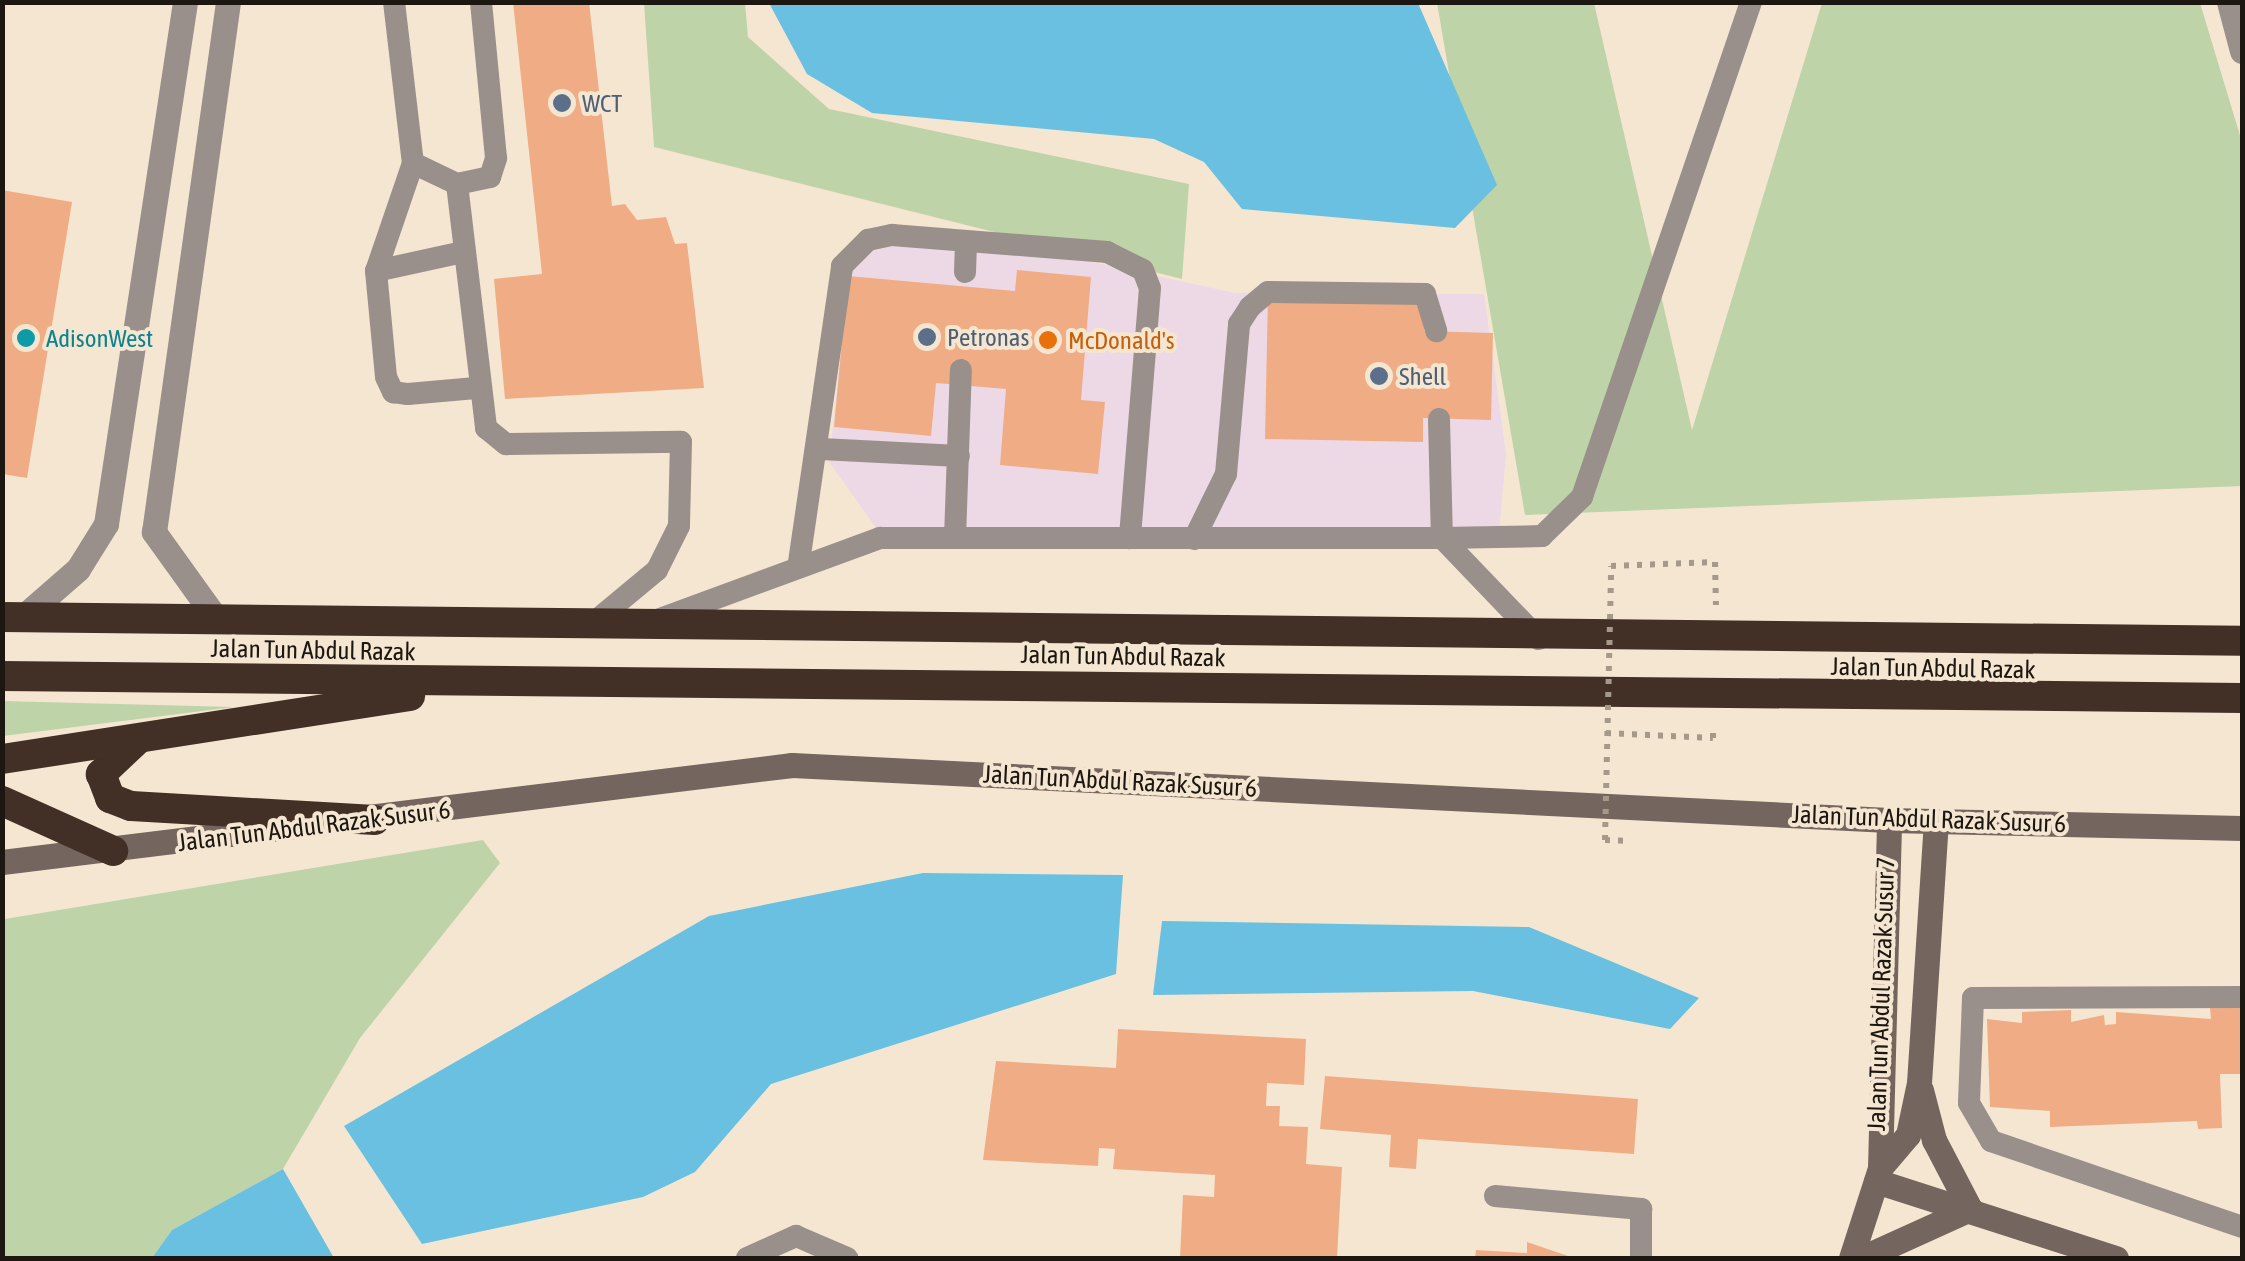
<!DOCTYPE html>
<html>
<head>
<meta charset="utf-8">
<style>
  body { margin:0 }
  #map { position:relative; width:2245px; height:1261px; overflow:hidden; background:#f5e6d2; font-family:"Asap Condensed",sans-serif }
  div>[style] { position:absolute }
  [style*='--x'] { left:calc(var(--x)*1px); top:calc(var(--y)*1px); width:calc(var(--w)*1px); rotate:calc(var(--a)*1deg) }
  .commercial>* { inset:0; background:#edd8e6 }
  .green>* { inset:0; background:#bfd3a8 }
  .water>* { inset:0; background:#6ac0e0 }
  .building>* { inset:0; background:#f0ad85 }
  .path>* { height:6px; margin-top:-3px; transform-origin:0; background:repeating-linear-gradient(90deg,#a59a8a 0 5px,transparent 0 13px) }
  .lane>* { height:22px; margin:-11px; padding:0 11px; transform-origin:11px; border-radius:11px; background:#9a908b }
  .street>* { height:25px; margin:-12.5px; padding:0 12.5px; transform-origin:12.5px; border-radius:12.5px; background:#9a908b }
  .secondary>* { height:25px; margin:-12.5px; padding:0 12.5px; transform-origin:12.5px; border-radius:12.5px; background:#74655e }
  .highway>* { height:30px; margin:-15px; padding:0 15px; transform-origin:15px; border-radius:15px; background:#422f26 }
  .path-bridge>* { height:6px; margin-top:-3px; transform-origin:0; background:repeating-linear-gradient(90deg,#a59a8a 0 5px,transparent 0 13px) }
  .dots>* { width:28px; height:28px; translate:-50% -50%; box-sizing:border-box; border:5px solid #f5e6d2; border-radius:50% }
  span { translate:-50% -50%; white-space:nowrap; text-align:center; line-height:1.15; -webkit-text-stroke:8px #f5e6d2; paint-order:stroke }
  .service-label { font-size:25px; color:#4e5e75 }
  .left { translate:0 -50%; text-align:left }
  .culture-label { font-size:25px; color:#0d838f }
  .food-label { font-size:25px; color:#c56008 }
  .street-label { font-size:25px; color:#1c1710 }
  .frame { position:absolute; inset:0; border:5px solid #1c1710; pointer-events:none }
</style>
</head>
<body>
<div id="map">
  <div class="commercial">
    <i style="clip-path:polygon(894px 244px,1083px 260px,1235px 293px,1484px 294px,1506px 454px,1499px 533px,877px 529px,829px 462px,850px 269px,873px 247px)"></i>
  </div>
  <div class="green">
    <i style="clip-path:polygon(644px 3px,745px 3px,748px 37px,829px 109px,1189px 184px,1182px 279px,654px 147px)"></i>
    <i style="clip-path:polygon(1437px 3px,1594px 3px,1692px 430px,1822px 3px,2200px 3px,2242px 142px,2242px 486px,1525px 515px)"></i>
    <i style="clip-path:polygon(3px 701px,234px 707px,3px 736px)"></i>
    <i style="clip-path:polygon(483px 840px,500px 863px,360px 1038px,283px 1169px,172px 1230px,152px 1258px,3px 1258px,5px 919px)"></i>
  </div>
  <div class="water">
    <i style="clip-path:polygon(769px 3px,1418px 3px,1497px 185px,1455px 228px,1242px 209px,1204px 162px,1154px 139px,872px 113px,807px 74px)"></i>
    <i style="clip-path:polygon(923px 873px,1123px 875px,1116px 974px,771px 1084px,695px 1172px,643px 1197px,422px 1244px,344px 1126px,709px 916px)"></i>
    <i style="clip-path:polygon(1162px 921px,1529px 927px,1699px 998px,1670px 1029px,1473px 991px,1153px 995px)"></i>
    <i style="clip-path:polygon(283px 1169px,334px 1258px,152px 1258px,172px 1230px)"></i>
  </div>
  <div class="building">
    <i style="clip-path:polygon(513px 2px,589px 2px,612px 206px,625px 204px,637px 220px,666px 217px,675px 244px,687px 243px,704px 388px,505px 399px,494px 279px,542px 274px)"></i>
    <i style="clip-path:polygon(2px 190px,72px 202px,27px 478px,2px 474px)"></i>
    <i style="clip-path:polygon(1017px 270px,1091px 277px,1081px 400px,1105px 402px,1098px 474px,1000px 465px,1006px 389px,936px 383px,931px 436px,834px 427px,848px 276px,1015px 291px)"></i>
    <i style="clip-path:polygon(1268px 294px,1425px 298px,1424px 331px,1493px 333px,1491px 420px,1423px 418px,1423px 442px,1265px 439px)"></i>
    <i style="clip-path:polygon(2242px 1007px,2242px 1074px,2220px 1074px,2222px 1128px,2198px 1129px,2197px 1121px,2050px 1127px,2050px 1111px,1990px 1107px,1987px 1019px,2022px 1023px,2022px 1012px,2071px 1010px,2071px 1022px,2104px 1015px,2105px 1025px,2116px 1024px,2116px 1012px,2211px 1019px,2210px 1008px)"></i>
    <i style="clip-path:polygon(1118px 1029px,1306px 1039px,1304px 1085px,1267px 1083px,1266px 1106px,1280px 1106px,1279px 1126px,1308px 1127px,1306px 1164px,1342px 1167px,1337px 1258px,1180px 1258px,1183px 1195px,1214px 1197px,1215px 1175px,1113px 1169px,1115px 1149px,1099px 1148px,1098px 1166px,983px 1160px,996px 1061px,1116px 1068px)"></i>
    <i style="clip-path:polygon(1325px 1076px,1638px 1099px,1634px 1154px,1418px 1139px,1416px 1169px,1389px 1167px,1391px 1135px,1320px 1129px)"></i>
    <i style="clip-path:polygon(1527px 1242px,1574px 1258px,1475px 1258px,1476px 1250px,1527px 1253px)"></i>
  </div>
  <div class="path">
    <i style="--x:1611;--y:566;--w:104;--a:-2.2"></i>
    <i style="--x:1715;--y:562;--w:43;--a:88.7"></i>
    <i style="--x:1606;--y:733;--w:107;--a:2.7"></i>
    <i style="--x:1713;--y:738;--w:13;--a:-90"></i>
    <i style="--x:1605;--y:840;--w:26;--a:2"></i>
  </div>
  <div class="lane">
    <i style="--x:394;--y:2;--w:162;--a:83.3"></i>
    <i style="--x:413;--y:163;--w:49;--a:25.5"></i>
    <i style="--x:457;--y:184;--w:34;--a:-12"></i>
    <i style="--x:490;--y:177;--w:20;--a:-72"></i>
    <i style="--x:496;--y:158;--w:157;--a:-95.5"></i>
    <i style="--x:413;--y:163;--w:114;--a:108.9"></i>
    <i style="--x:376;--y:271;--w:106;--a:84.6"></i>
    <i style="--x:386;--y:377;--w:17;--a:65"></i>
    <i style="--x:393;--y:392;--w:15;--a:8"></i>
    <i style="--x:408;--y:394;--w:68;--a:-5"></i>
    <i style="--x:457;--y:184;--w:246;--a:83.2"></i>
    <i style="--x:486;--y:428;--w:26;--a:39"></i>
    <i style="--x:506;--y:444;--w:175;--a:-0.7"></i>
    <i style="--x:681;--y:442;--w:84;--a:91.4"></i>
    <i style="--x:679;--y:526;--w:49;--a:116.6"></i>
    <i style="--x:657;--y:570;--w:77;--a:140.3"></i>
    <i style="--x:376;--y:271;--w:89;--a:-12.3"></i>
    <i style="--x:965;--y:272;--w:29;--a:-88"></i>
    <i style="--x:1439;--y:419;--w:119;--a:88.6"></i>
    <i style="--x:1442;--y:538;--w:100;--a:-1.1"></i>
    <i style="--x:1542;--y:536;--w:56;--a:-44.3"></i>
    <i style="--x:1582;--y:497;--w:523;--a:-71.15"></i>
    <i style="--x:821;--y:449;--w:138;--a:2.9"></i>
    <i style="--x:955;--y:538;--w:168;--a:-88"></i>
    <i style="--x:1194;--y:539;--w:72;--a:-63.8"></i>
    <i style="--x:1226;--y:474;--w:151;--a:-85"></i>
    <i style="--x:1239;--y:324;--w:20;--a:-57"></i>
    <i style="--x:1250;--y:307;--w:23;--a:-40"></i>
    <i style="--x:1268;--y:292;--w:157;--a:0.7"></i>
    <i style="--x:1425;--y:294;--w:39;--a:73"></i>
    <i style="--x:799;--y:562;--w:299;--a:-81.7"></i>
    <i style="--x:842;--y:266;--w:37;--a:-45"></i>
    <i style="--x:868;--y:240;--w:25;--a:-12"></i>
    <i style="--x:892;--y:235;--w:216;--a:4.5"></i>
    <i style="--x:1107;--y:252;--w:40;--a:26.6"></i>
    <i style="--x:1143;--y:270;--w:19;--a:69"></i>
    <i style="--x:1150;--y:288;--w:251;--a:94.6"></i>
    <i style="--x:657;--y:620;--w:238;--a:-20.2"></i>
    <i style="--x:880;--y:538;--w:562;--a:0"></i>
    <i style="--x:1442;--y:538;--w:140;--a:46.2"></i>
    <i style="--x:2242;--y:997;--w:269;--a:179.8"></i>
    <i style="--x:1973;--y:998;--w:105;--a:92.2"></i>
    <i style="--x:1969;--y:1103;--w:44;--a:59.9"></i>
    <i style="--x:1991;--y:1141;--w:265;--a:18.9"></i>
    <i style="--x:1495;--y:1196;--w:147;--a:5.1"></i>
    <i style="--x:1641;--y:1209;--w:49;--a:90"></i>
    <i style="--x:747;--y:1258;--w:54;--a:-24.2"></i>
    <i style="--x:796;--y:1236;--w:56;--a:23.3"></i>
  </div>
  <div class="street">
    <i style="--x:2229;--y:2;--w:51;--a:75.1"></i>
    <i style="--x:23;--y:617;--w:73;--a:-41.1"></i>
    <i style="--x:78;--y:569;--w:53;--a:-58.1"></i>
    <i style="--x:106;--y:524;--w:528;--a:-81.39"></i>
    <i style="--x:215;--y:617;--w:105;--a:-125.7"></i>
    <i style="--x:154;--y:532;--w:535;--a:-82.05"></i>
  </div>
  <div class="secondary">
    <i style="--x:2;--y:862;--w:796;--a:-7"></i>
    <i style="--x:792;--y:765;--w:1098;--a:2.87"></i>
    <i style="--x:1889;--y:820;--w:353;--a:1.3"></i>
    <i style="--x:1921;--y:1090;--w:52;--a:75.4"></i>
    <i style="--x:1934;--y:1140;--w:78;--a:62.4"></i>
    <i style="--x:1880;--y:1168;--w:348;--a:-88.5"></i>
    <i style="--x:1876;--y:1181;--w:252;--a:17.8"></i>
    <i style="--x:1851;--y:1258;--w:95;--a:-72.1"></i>
    <i style="--x:1880;--y:1168;--w:43;--a:-49.7"></i>
    <i style="--x:1908;--y:1135;--w:53;--a:-78.1"></i>
    <i style="--x:1919;--y:1083;--w:263;--a:-86.3"></i>
    <i style="--x:1862;--y:1258;--w:119;--a:-24.4"></i>
  </div>
  <div class="highway">
    <i style="--x:2;--y:617;--w:2240;--a:0.61"></i>
    <i style="--x:2;--y:676;--w:2240;--a:0.56"></i>
    <i style="--x:137;--y:740;--w:50;--a:136.6"></i>
    <i style="--x:101;--y:774;--w:26;--a:69"></i>
    <i style="--x:110;--y:798;--w:22;--a:21"></i>
    <i style="--x:131;--y:806;--w:244;--a:3.3"></i>
    <i style="--x:2;--y:759;--w:413;--a:-8.8"></i>
    <i style="--x:2;--y:801;--w:122;--a:24.2"></i>
  </div>
  <div class="path-bridge">
    <i style="--x:1605;--y:840;--w:274;--a:-88.7"></i>
  </div>
  <div class="dots">
    <i style="left:562px;top:103px;background:#5c6f8a"></i>
    <i style="left:927px;top:337px;background:#5c6f8a"></i>
    <i style="left:26px;top:338px;background:#0f9aa8"></i>
    <i style="left:1048px;top:340px;background:#e8710a"></i>
    <i style="left:1379px;top:376px;background:#5c6f8a"></i>
  </div>
  <div class="service-label">
    <span class="left" style="left:582px;top:103px">WCT</span>
    <span class="left" style="left:947px;top:337px">Petronas</span>
    <span class="left" style="left:1399px;top:376px">Shell</span>
  </div>
  <div class="culture-label">
    <span class="left" style="left:46px;top:338px">AdisonWest</span>
  </div>
  <div class="food-label">
    <span class="left" style="left:1068px;top:340px">McDonald's</span>
  </div>
  <div class="street-label">
    <span style="left:313px;top:650px;rotate:1deg">Jalan Tun Abdul Razak</span>
    <span style="left:1123px;top:656px;rotate:1deg">Jalan Tun Abdul Razak</span>
    <span style="left:1933px;top:668px;rotate:1deg">Jalan Tun Abdul Razak</span>
    <span style="left:1120px;top:781px;rotate:3deg">Jalan Tun Abdul Razak Susur 6</span>
    <span style="left:1929px;top:819px;rotate:2deg">Jalan Tun Abdul Razak Susur 6</span>
    <span style="left:314px;top:826px;rotate:-7deg">Jalan Tun Abdul Razak Susur 6</span>
    <span style="left:1881px;top:994px;rotate:-88deg">Jalan Tun Abdul Razak Susur 7</span>
  </div>
  <div class="frame"></div>
</div>
</body>
</html>
